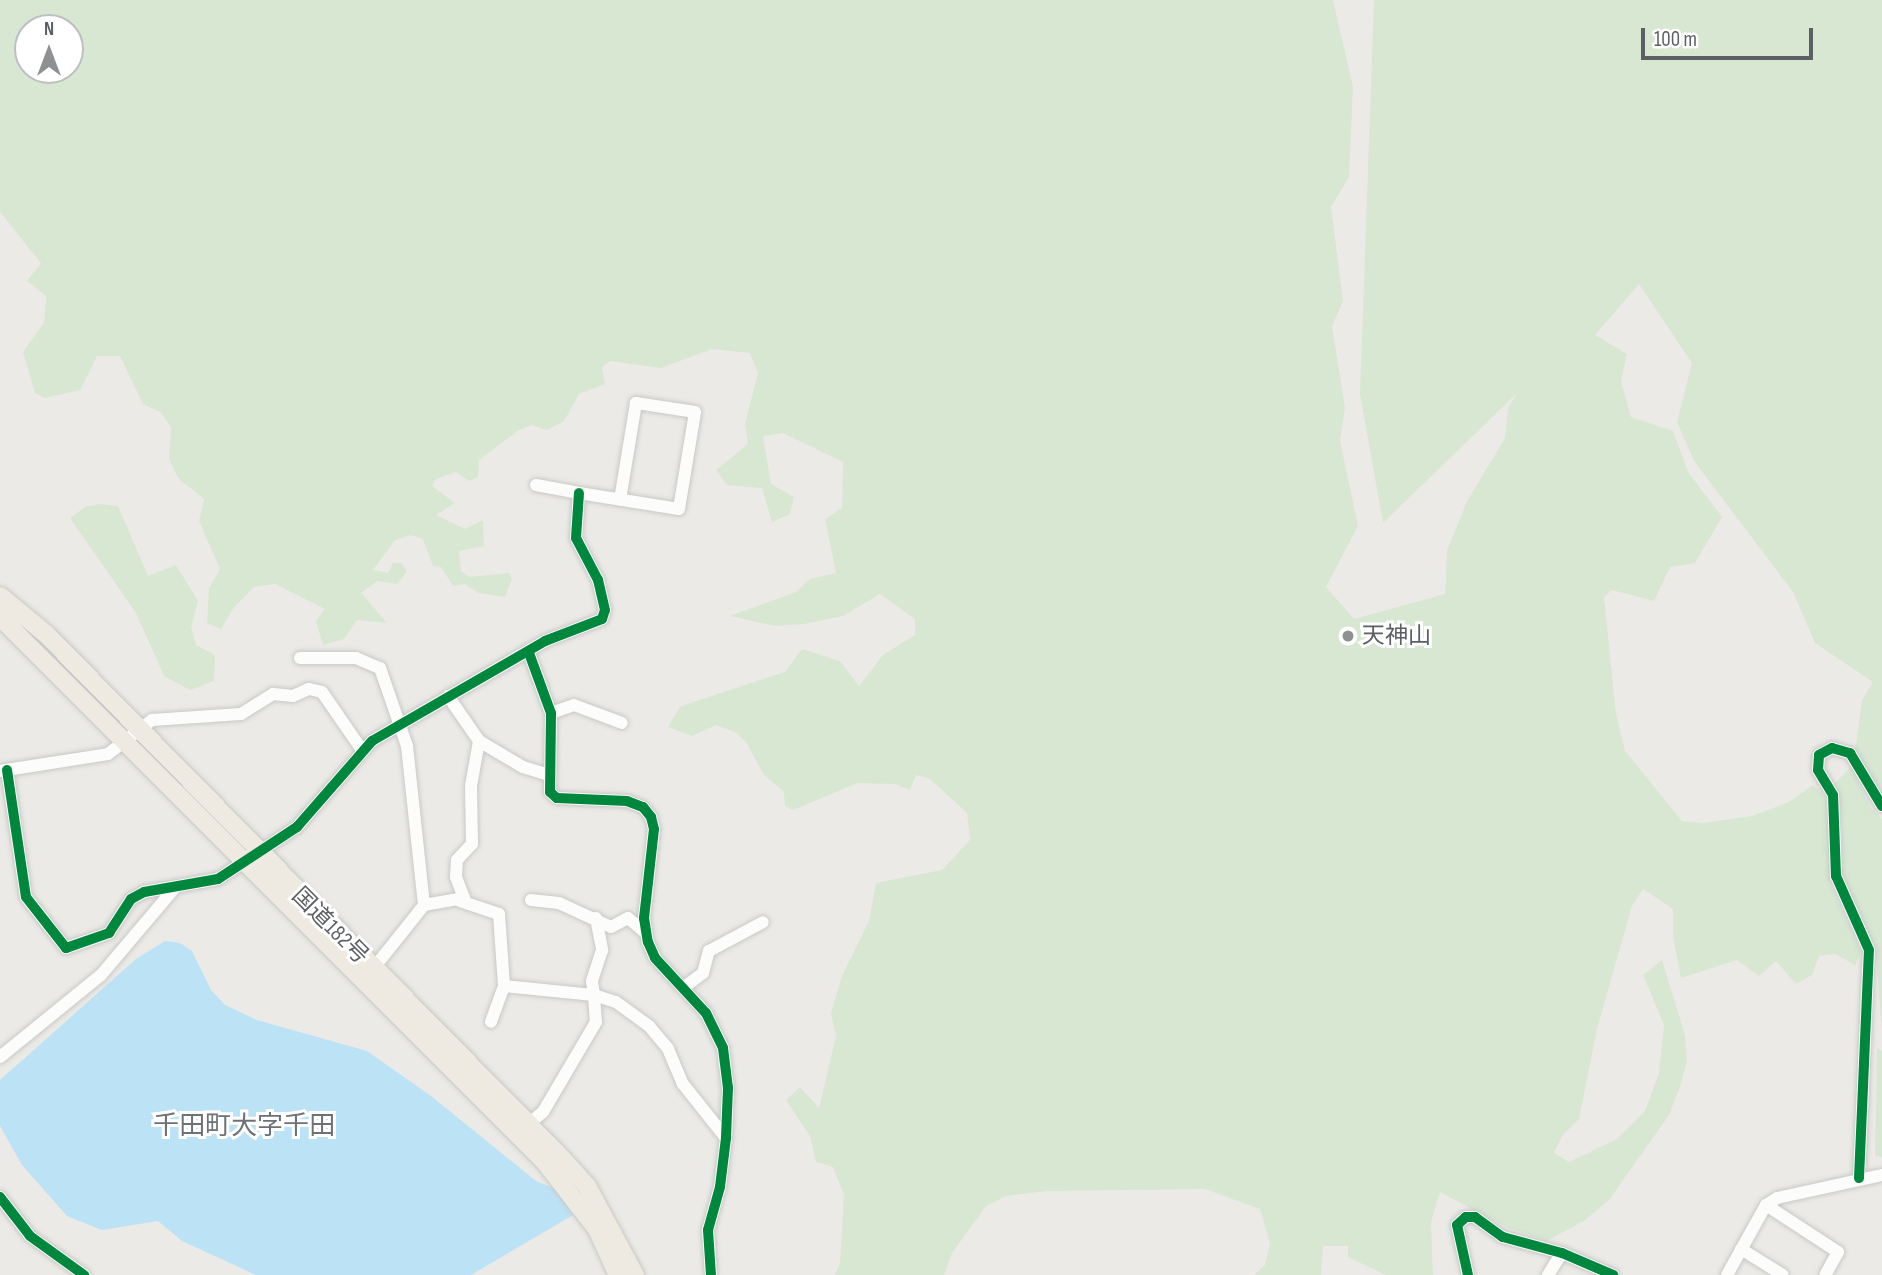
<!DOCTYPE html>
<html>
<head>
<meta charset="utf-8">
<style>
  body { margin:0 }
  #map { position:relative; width:1882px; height:1275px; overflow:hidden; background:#eceae6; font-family:"Sofia Sans Condensed","Noto Sans JP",sans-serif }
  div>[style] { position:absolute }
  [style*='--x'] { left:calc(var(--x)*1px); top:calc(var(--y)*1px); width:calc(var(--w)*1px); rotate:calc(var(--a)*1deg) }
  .green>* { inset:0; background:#d7e7d2 }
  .water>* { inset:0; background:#bce2f5 }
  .roads { filter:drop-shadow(0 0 2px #c8c9c8) drop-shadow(0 0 2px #c8c9c8) }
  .minor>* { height:12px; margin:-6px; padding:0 6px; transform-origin:6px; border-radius:6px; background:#fcfcfb }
  .highway>* { height:18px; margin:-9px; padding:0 9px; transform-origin:9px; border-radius:9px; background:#efeae1 }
  .cycleway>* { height:10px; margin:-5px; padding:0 5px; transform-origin:5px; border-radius:5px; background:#00873e }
  .dots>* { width:19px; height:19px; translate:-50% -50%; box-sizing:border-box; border:4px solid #fff; border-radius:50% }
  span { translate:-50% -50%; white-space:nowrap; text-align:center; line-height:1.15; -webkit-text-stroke:6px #fff; paint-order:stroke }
  .poi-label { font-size:23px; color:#5c6064 }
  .left { translate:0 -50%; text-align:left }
  .street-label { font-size:23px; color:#5c6064 }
  .quarter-label { font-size:26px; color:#6d7276 }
  .north { position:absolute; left:14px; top:14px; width:70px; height:70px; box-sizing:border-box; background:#fff; border:2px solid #bebfc1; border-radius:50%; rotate:0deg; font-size:19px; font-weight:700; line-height:28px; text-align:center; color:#5c6064 }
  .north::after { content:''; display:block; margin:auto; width:24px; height:32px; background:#8e9092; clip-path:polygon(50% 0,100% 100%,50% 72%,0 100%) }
  .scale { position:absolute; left:1641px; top:28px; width:172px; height:32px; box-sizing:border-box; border:4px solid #5c6064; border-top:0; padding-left:9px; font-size:21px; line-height:24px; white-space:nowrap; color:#5c6064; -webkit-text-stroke:5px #fff; paint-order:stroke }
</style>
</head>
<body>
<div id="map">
  <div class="green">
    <i style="clip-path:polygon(evenodd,0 0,1333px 0,1353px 87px,1349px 177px,1331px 207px,1343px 301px,1332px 326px,1345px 408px,1340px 441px,1358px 526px,1326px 587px,1354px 619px,1445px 594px,1447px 551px,1467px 501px,1505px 438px,1508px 408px,1517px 393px,1383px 523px,1360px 394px,1374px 0,1882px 0,1882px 798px,1855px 752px,1862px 700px,1873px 682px,1815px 643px,1793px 592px,1694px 461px,1677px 422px,1692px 363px,1639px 284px,1595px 335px,1627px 354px,1621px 381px,1631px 417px,1673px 431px,1688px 472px,1722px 517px,1695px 563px,1670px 567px,1654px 601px,1612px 590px,1604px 597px,1616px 714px,1625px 751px,1682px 821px,1703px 823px,1752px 816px,1789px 802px,1813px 785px,1823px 794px,1830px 812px,1830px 884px,1861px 952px,1855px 965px,1835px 954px,1819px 956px,1812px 975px,1796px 984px,1776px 961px,1759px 976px,1737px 960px,1681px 978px,1673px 937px,1673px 909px,1643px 889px,1632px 906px,1597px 1029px,1579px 1119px,1562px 1136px,1554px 1153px,1569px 1162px,1617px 1139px,1645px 1111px,1659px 1073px,1664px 1025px,1643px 975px,1662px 960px,1685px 1035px,1687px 1060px,1681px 1084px,1669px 1115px,1609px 1200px,1584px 1221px,1546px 1241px,1506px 1227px,1440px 1192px,1431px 1222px,1433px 1275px,1386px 1275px,1348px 1257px,1348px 1246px,1323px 1246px,1321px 1275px,1254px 1275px,1265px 1265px,1270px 1244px,1260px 1209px,1205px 1189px,1047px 1191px,1006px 1196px,986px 1206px,952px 1253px,944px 1275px,835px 1275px,840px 1263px,844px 1195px,833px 1167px,816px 1162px,810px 1136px,786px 1100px,800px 1087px,819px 1108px,836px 1036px,831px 1013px,842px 976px,869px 921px,876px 883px,942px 870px,970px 840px,967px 813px,930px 779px,916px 775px,910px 790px,894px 784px,857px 783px,793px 810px,785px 806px,784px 792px,764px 775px,746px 742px,735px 732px,716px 725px,692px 736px,668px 727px,681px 706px,785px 672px,802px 649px,840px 661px,859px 686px,883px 655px,915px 635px,915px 619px,880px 594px,843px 616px,804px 624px,776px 626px,730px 616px,796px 592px,810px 579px,836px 573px,825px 519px,842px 508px,843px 462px,783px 433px,763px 436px,771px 484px,794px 497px,790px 514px,772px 522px,762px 488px,727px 485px,716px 470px,748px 444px,745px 424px,758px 373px,750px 353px,712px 349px,661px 368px,610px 361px,602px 367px,605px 384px,579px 394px,564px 421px,547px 430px,532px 425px,519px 430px,479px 460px,478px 477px,469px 481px,456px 472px,436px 479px,432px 486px,455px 503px,436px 515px,465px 529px,483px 520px,484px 546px,459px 551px,461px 571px,469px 577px,509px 573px,512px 579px,505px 597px,479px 593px,464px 584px,453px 586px,441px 567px,433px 566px,423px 539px,411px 535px,395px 540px,373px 570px,388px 573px,393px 563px,402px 563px,407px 571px,397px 584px,377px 581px,361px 593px,387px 623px,357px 620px,344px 639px,323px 645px,316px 621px,325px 609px,275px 584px,254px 587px,234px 607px,221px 629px,207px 623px,209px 588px,220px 569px,199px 521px,204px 499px,178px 478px,169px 459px,171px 427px,160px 412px,143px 404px,120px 356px,97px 356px,80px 390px,45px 398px,35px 393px,23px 352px,44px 323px,46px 296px,27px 281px,41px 263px,0 212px,0 0,28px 28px,70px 28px,70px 70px,28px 70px,28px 28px)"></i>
    <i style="clip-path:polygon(100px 504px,118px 506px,148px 576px,176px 565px,198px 601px,191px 627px,196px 645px,215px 655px,214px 681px,190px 690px,164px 676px,136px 613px,70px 518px,85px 507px)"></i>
    <i style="clip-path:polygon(1851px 767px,1871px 808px,1882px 819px,1882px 1034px,1876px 950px,1842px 885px,1842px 820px,1835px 783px)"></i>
    <i style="clip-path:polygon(1877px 1048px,1882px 1051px,1882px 1157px,1875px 1156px)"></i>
  </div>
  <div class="water">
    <i style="clip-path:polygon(165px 941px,180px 943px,192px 951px,211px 990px,225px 1005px,257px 1020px,367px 1051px,431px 1096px,536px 1181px,556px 1189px,573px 1215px,471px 1275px,256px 1275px,182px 1241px,158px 1221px,102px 1230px,67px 1216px,22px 1165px,0 1126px,0 1080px,136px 959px)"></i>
  </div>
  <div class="roads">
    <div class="minor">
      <i style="--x:536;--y:485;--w:44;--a:10.5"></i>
      <i style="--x:579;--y:493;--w:101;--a:9.1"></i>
      <i style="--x:679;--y:509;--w:98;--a:-80.6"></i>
      <i style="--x:695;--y:412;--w:60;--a:-171.3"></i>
      <i style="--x:636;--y:403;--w:98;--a:99.4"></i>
      <i style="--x:529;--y:653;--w:64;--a:69.9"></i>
      <i style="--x:551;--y:713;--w:79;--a:90.7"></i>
      <i style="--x:550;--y:792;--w:9;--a:41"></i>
      <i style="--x:557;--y:798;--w:70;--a:2.5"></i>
      <i style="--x:627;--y:801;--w:17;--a:21"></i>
      <i style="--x:643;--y:807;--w:13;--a:51"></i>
      <i style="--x:651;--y:817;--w:12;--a:76"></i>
      <i style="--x:654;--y:829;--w:90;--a:96.4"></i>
      <i style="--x:644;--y:918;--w:24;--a:81"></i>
      <i style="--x:648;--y:942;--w:17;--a:66"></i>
      <i style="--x:655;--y:958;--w:75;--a:47.2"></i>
      <i style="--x:706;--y:1013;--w:39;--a:64"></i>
      <i style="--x:723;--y:1048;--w:40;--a:82.9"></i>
      <i style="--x:728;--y:1088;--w:50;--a:92.3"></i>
      <i style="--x:726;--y:1138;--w:49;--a:97"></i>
      <i style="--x:720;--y:1187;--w:45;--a:105.6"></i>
      <i style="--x:708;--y:1230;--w:45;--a:86.2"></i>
      <i style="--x:300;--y:658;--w:56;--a:0"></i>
      <i style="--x:356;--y:658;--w:26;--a:23"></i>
      <i style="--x:380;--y:668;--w:83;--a:70.9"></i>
      <i style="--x:407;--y:746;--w:160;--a:83.9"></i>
      <i style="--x:448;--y:696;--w:55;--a:55.4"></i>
      <i style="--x:479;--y:741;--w:51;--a:30.6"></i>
      <i style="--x:523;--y:767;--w:27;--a:17"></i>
      <i style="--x:551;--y:713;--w:24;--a:-19"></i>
      <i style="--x:574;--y:705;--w:51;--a:20.6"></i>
      <i style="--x:7;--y:770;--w:128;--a:81.5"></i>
      <i style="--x:26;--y:897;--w:65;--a:51.9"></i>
      <i style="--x:66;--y:948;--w:46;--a:-19.2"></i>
      <i style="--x:109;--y:933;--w:40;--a:-57.1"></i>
      <i style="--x:131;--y:899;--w:15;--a:-28"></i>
      <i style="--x:144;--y:892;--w:75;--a:-10"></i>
      <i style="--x:218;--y:879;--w:95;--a:-33.4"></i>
      <i style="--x:297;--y:827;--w:114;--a:-48.9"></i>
      <i style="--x:372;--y:741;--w:200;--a:-30"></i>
      <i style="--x:545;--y:641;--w:61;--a:-21.1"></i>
      <i style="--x:602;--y:619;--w:9;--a:-72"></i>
      <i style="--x:605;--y:610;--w:31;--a:-103"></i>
      <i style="--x:598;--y:580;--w:47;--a:-117.6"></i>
      <i style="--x:576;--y:538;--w:45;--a:-86.2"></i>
      <i style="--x:0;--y:771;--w:109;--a:-8.9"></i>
      <i style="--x:108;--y:754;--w:56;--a:-37.7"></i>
      <i style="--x:152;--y:720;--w:89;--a:-3.9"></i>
      <i style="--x:241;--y:714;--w:38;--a:-32"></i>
      <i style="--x:273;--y:694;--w:20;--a:6"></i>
      <i style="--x:293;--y:696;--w:17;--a:-24"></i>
      <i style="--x:309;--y:689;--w:13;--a:13"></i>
      <i style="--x:322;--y:692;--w:70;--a:55.4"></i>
      <i style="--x:531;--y:900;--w:28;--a:6"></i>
      <i style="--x:559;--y:903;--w:57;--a:24.8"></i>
      <i style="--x:611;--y:927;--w:19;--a:-28"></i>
      <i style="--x:628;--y:918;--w:23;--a:40"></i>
      <i style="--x:460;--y:901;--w:41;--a:18.4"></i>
      <i style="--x:499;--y:914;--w:72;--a:86"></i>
      <i style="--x:504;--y:986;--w:38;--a:110"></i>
      <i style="--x:596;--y:918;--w:33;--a:79"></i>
      <i style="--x:602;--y:950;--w:33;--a:108"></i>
      <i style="--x:592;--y:981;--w:14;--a:82"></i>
      <i style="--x:594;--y:995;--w:23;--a:18"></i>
      <i style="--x:616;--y:1002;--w:41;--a:36"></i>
      <i style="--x:649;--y:1026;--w:30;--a:50"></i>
      <i style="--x:668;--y:1049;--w:38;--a:67"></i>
      <i style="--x:683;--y:1084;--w:69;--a:51.5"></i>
      <i style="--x:373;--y:969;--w:82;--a:-51.4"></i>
      <i style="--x:424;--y:905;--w:41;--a:-9.9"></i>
      <i style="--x:464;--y:898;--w:22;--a:-111"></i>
      <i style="--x:456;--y:877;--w:17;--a:-87"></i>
      <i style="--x:457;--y:860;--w:22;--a:-47"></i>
      <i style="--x:472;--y:844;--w:58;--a:-91"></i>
      <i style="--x:471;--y:786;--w:46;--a:-79.9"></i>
      <i style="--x:504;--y:986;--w:90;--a:5.7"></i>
      <i style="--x:594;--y:995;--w:27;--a:86"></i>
      <i style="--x:596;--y:1022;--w:104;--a:120.5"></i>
      <i style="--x:543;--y:1112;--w:19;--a:141"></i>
      <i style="--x:683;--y:988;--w:25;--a:-37"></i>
      <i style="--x:703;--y:973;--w:23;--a:-75"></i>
      <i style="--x:709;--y:951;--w:61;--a:-28.2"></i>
      <i style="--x:0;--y:1057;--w:130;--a:-39.1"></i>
      <i style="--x:101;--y:975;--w:113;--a:-49.7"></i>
      <i style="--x:1859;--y:1178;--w:228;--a:-87.5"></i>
      <i style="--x:1869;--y:950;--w:81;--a:-114"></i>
      <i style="--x:1836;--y:876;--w:81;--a:-92.1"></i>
      <i style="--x:1833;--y:795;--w:29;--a:-121"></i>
      <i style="--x:1818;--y:770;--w:15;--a:-86"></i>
      <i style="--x:1819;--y:755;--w:15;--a:-28"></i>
      <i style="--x:1832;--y:748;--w:19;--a:16"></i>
      <i style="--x:1850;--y:753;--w:62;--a:58.9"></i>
      <i style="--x:0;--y:1197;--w:49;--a:52.4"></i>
      <i style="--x:30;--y:1236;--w:67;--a:35.8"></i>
      <i style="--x:1766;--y:1205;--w:86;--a:33.1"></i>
      <i style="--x:1838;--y:1252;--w:26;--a:119"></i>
      <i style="--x:1741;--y:1249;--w:49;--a:31.8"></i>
      <i style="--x:1468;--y:1275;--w:51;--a:-102.4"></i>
      <i style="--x:1457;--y:1225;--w:12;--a:-42"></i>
      <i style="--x:1466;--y:1217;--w:9;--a:0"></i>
      <i style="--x:1475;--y:1217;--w:34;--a:36"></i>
      <i style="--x:1503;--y:1237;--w:61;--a:15.2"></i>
      <i style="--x:1562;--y:1253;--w:56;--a:23.3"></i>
      <i style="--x:1548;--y:1275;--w:26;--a:-58"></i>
      <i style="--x:1727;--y:1275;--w:80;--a:-60.9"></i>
      <i style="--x:1766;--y:1205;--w:13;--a:-32"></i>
      <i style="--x:1777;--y:1198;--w:107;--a:-12.4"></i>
    </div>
    <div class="highway">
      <i style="--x:0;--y:596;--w:60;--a:39.6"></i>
      <i style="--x:46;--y:634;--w:727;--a:45.45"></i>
      <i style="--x:556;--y:1152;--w:46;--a:47.6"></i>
      <i style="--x:587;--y:1186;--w:101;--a:61.7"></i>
      <i style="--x:0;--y:617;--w:771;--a:45"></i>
      <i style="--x:545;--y:1162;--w:85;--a:52.2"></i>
      <i style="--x:597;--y:1229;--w:51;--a:65.5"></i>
    </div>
  </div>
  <div class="cycleway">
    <i style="--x:529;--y:653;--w:64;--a:69.9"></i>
    <i style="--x:551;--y:713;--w:79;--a:90.7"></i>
    <i style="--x:550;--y:792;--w:9;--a:41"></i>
    <i style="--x:557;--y:798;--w:70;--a:2.5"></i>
    <i style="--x:627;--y:801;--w:17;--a:21"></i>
    <i style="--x:643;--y:807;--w:13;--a:51"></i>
    <i style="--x:651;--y:817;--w:12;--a:76"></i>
    <i style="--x:654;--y:829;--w:90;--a:96.4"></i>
    <i style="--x:644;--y:918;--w:24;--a:81"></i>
    <i style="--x:648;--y:942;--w:17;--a:66"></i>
    <i style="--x:655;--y:958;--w:75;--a:47.2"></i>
    <i style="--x:706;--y:1013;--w:39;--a:64"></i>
    <i style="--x:723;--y:1048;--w:40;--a:82.9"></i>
    <i style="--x:728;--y:1088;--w:50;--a:92.3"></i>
    <i style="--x:726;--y:1138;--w:49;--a:97"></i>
    <i style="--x:720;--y:1187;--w:45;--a:105.6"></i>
    <i style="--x:708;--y:1230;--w:45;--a:86.2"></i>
    <i style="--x:7;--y:770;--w:128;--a:81.5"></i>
    <i style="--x:26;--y:897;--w:65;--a:51.9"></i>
    <i style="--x:66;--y:948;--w:46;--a:-19.2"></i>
    <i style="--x:109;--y:933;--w:40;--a:-57.1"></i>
    <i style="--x:131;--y:899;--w:15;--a:-28"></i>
    <i style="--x:144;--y:892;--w:75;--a:-10"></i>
    <i style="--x:218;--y:879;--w:95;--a:-33.4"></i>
    <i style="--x:297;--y:827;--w:114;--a:-48.9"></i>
    <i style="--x:372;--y:741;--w:200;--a:-30"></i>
    <i style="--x:545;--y:641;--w:61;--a:-21.1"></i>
    <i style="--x:602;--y:619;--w:9;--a:-72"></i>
    <i style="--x:605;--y:610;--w:31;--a:-103"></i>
    <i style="--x:598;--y:580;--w:47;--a:-117.6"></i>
    <i style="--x:576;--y:538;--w:45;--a:-86.2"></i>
    <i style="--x:1859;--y:1178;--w:228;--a:-87.5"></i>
    <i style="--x:1869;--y:950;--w:81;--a:-114"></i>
    <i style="--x:1836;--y:876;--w:81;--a:-92.1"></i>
    <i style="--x:1833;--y:795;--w:29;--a:-121"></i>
    <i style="--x:1818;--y:770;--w:15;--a:-86"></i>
    <i style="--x:1819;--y:755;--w:15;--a:-28"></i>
    <i style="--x:1832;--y:748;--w:19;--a:16"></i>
    <i style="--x:1850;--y:753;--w:62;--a:58.9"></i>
    <i style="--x:0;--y:1197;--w:49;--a:52.4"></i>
    <i style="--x:30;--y:1236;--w:67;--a:35.8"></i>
    <i style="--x:1468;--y:1275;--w:51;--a:-102.4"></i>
    <i style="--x:1457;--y:1225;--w:12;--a:-42"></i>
    <i style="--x:1466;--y:1217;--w:9;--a:0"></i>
    <i style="--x:1475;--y:1217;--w:34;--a:36"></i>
    <i style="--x:1503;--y:1237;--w:61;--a:15.2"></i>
    <i style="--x:1562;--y:1253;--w:56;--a:23.3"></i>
  </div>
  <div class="dots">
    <i style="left:1348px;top:636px;background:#8e9092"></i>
  </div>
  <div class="poi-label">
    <span class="left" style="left:1362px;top:636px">天神山</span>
  </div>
  <div class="street-label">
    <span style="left:330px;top:926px;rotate:45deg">国道182号</span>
  </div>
  <div class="quarter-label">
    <span style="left:244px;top:1127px">千田町大字千田</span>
  </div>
  <div class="north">N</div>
  <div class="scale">100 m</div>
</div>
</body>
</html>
